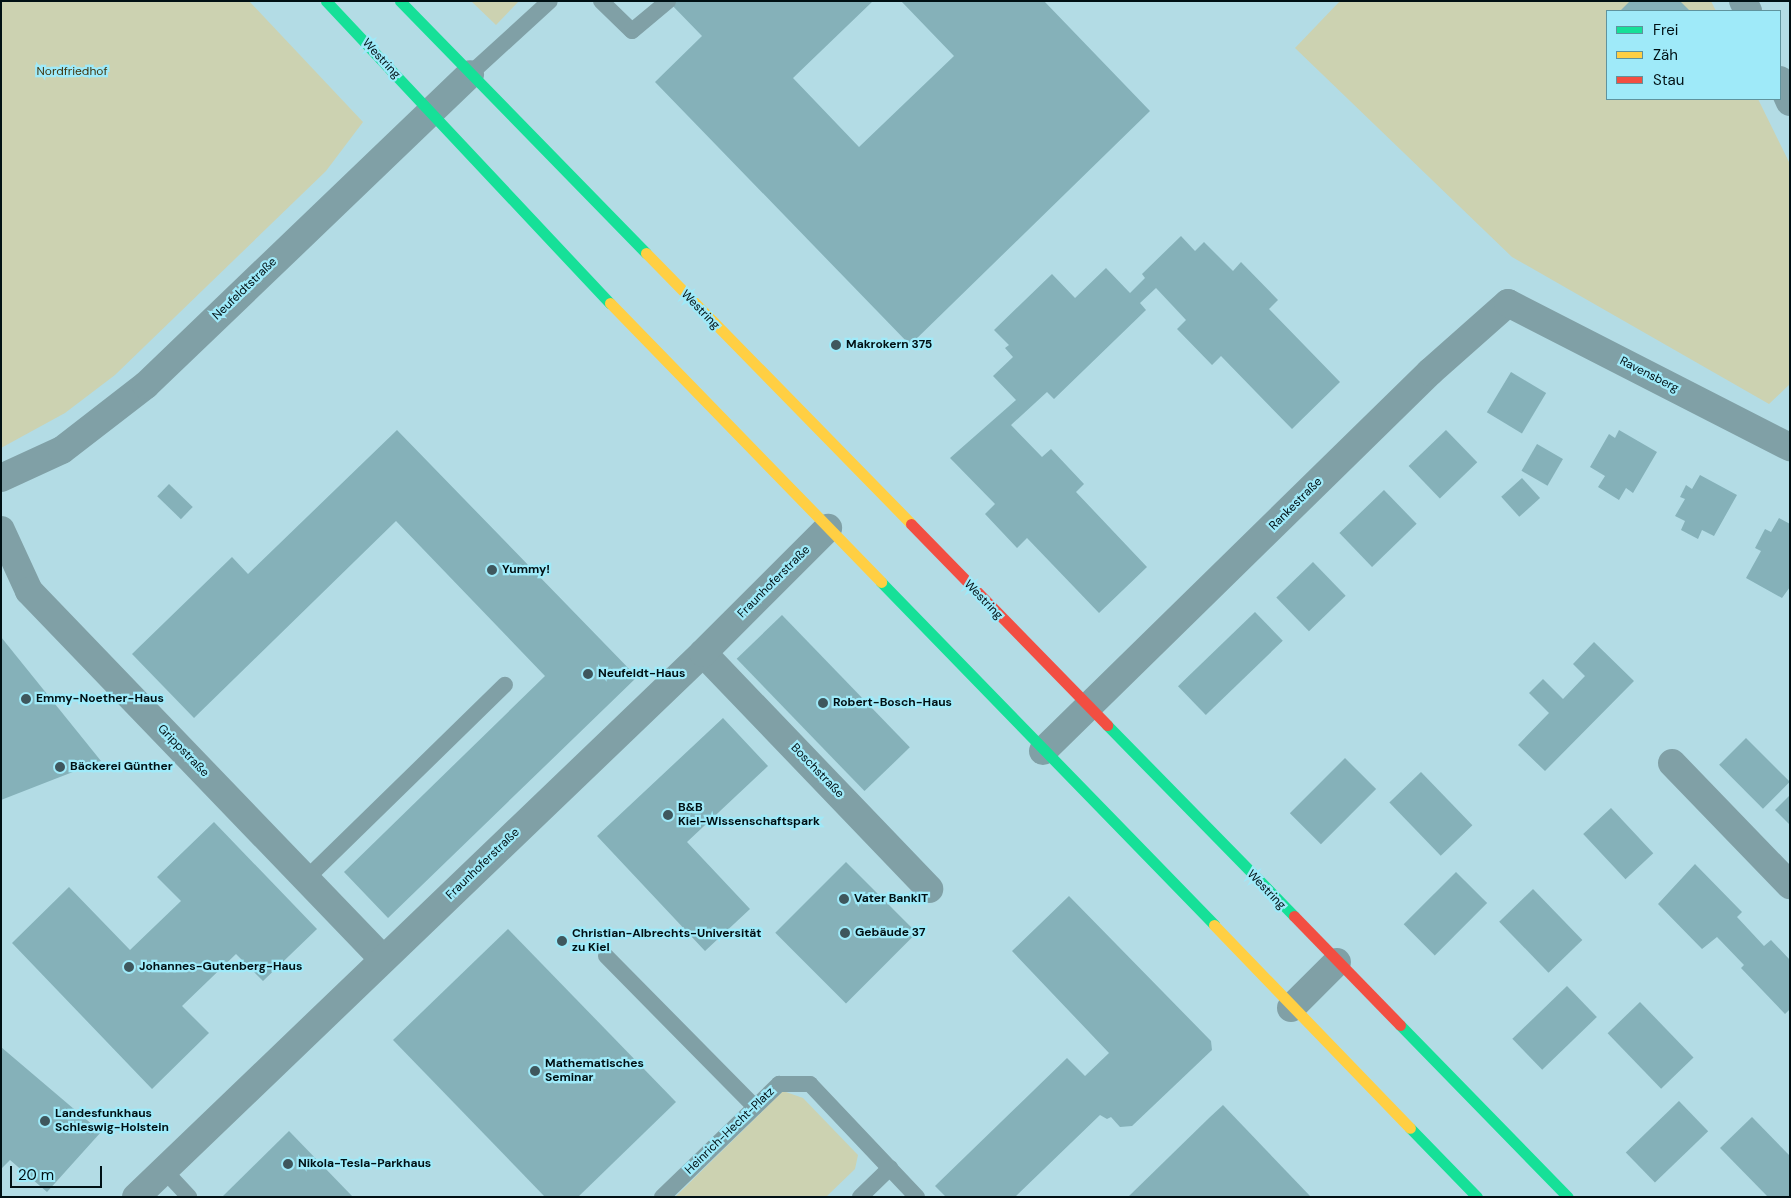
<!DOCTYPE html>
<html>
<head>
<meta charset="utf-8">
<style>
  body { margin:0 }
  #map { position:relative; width:1791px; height:1198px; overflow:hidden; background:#b3dce5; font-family:"DM Sans",sans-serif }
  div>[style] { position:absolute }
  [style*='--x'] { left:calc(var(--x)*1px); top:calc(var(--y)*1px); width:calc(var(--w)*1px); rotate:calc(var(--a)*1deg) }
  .green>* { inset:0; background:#ccd2b1 }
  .building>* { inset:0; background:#85b1b9; transform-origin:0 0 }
  .lane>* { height:16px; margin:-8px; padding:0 8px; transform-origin:8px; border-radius:8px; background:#80a0a6 }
  .street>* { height:28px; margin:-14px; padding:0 14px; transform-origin:14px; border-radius:14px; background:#80a0a6 }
  .fast>* { height:11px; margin:-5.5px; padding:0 5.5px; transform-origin:5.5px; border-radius:5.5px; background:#16e098 }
  .slow>* { height:11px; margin:-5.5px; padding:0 5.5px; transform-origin:5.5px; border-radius:5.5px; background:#ffcf43 }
  .jam>* { height:11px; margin:-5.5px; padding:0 5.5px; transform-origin:5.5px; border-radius:5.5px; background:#f24e42 }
  .dots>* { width:14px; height:14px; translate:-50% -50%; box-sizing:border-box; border:2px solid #9feaf9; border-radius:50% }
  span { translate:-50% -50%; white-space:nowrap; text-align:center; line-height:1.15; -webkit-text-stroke:4.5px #9feaf9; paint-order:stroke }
  .street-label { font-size:12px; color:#001014 }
  .park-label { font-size:12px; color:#3f330c }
  .poi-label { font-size:12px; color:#001014; font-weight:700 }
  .left { translate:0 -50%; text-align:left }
  .frame { position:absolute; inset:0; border:2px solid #001014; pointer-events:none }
  .legend { position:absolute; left:1606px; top:10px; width:175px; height:90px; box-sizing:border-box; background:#9feaf9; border:1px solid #5f939d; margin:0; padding:6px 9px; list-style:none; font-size:15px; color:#001014 }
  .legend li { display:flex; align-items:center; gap:10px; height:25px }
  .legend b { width:25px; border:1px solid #5f939d }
  .scale { position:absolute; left:10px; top:1166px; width:92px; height:22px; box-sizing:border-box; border:2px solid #001014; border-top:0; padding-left:6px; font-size:15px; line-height:18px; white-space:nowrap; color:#001014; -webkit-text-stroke:4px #9feaf9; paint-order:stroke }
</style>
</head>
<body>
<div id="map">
  <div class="green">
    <i style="clip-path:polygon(1px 1px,249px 1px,363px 122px,326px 171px,115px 375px,65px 413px,1px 448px)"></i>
    <i style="clip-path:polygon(471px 1px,519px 1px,496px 25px)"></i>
    <i style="clip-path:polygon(1340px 1px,1711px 1px,1716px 11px,1607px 11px,1607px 99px,1758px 99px,1790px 164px,1790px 384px,1769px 404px,1512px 257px,1295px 48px)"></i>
    <i style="clip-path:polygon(783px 1091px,803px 1098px,858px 1155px,855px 1169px,826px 1197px,675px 1197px)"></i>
  </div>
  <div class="building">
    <i style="clip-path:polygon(668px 1px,873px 1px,793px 78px,859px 147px,954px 56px,901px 1px,1044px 1px,1150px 111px,910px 345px,655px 82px,702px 36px)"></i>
    <i style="clip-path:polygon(1630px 1px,1680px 1px,1690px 11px,1620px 11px)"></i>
    <i style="clip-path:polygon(1181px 236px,1195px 251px,1204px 242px,1233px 271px,1241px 262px,1278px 300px,1269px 309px,1340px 382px,1292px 429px,1221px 356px,1212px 365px,1177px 329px,1186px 320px,1156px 288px,1140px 303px,1146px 310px,1054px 399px,1047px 392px,1011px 425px,1042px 457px,1051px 449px,1084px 484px,1076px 492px,1147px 567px,1099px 613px,1027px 538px,1017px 548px,985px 514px,995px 504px,950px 458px,1016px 400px,993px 376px,1013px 357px,1005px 348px,1009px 345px,994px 330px,1052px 274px,1075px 298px,1106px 268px,1130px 293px,1145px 278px,1142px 274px)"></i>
    <i style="left:1511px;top:372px;width:41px;height:47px;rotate:31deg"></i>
    <i style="clip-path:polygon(397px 430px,637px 677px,388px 918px,344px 872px,545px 676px,396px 521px,194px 718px,132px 654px,232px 557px,248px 574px)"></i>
    <i style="left:1446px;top:430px;width:45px;height:52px;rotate:46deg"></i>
    <i style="clip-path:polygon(1619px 430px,1657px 452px,1633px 493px,1626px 488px,1619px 500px,1598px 487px,1605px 476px,1590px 467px,1609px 434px,1615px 438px)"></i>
    <i style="left:1537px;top:444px;width:30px;height:31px;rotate:30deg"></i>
    <i style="clip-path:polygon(1700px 475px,1737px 495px,1714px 536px,1702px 530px,1698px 539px,1681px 530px,1685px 521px,1675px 516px,1685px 499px,1680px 497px,1686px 485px,1692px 489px)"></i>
    <i style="left:1522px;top:478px;width:27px;height:28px;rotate:48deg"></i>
    <i style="left:169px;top:484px;width:33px;height:17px;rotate:44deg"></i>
    <i style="left:1384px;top:490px;width:47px;height:62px;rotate:46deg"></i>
    <i style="clip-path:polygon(1779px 518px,1790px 524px,1790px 587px,1782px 598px,1746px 578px,1761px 551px,1755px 548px,1765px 529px,1771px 532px)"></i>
    <i style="left:1313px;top:562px;width:47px;height:51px;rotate:46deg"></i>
    <i style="left:1255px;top:612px;width:40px;height:107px;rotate:46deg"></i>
    <i style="left:782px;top:615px;width:184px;height:63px;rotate:46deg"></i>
    <i style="clip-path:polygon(1px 637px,101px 761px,1px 800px)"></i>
    <i style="clip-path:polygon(1594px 642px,1634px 681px,1545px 771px,1518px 745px,1549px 713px,1529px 693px,1543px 679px,1563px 699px,1585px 676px,1573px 664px)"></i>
    <i style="clip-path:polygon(723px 718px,768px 766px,687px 842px,750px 909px,705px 951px,597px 836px)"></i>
    <i style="left:1746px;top:738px;width:62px;height:38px;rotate:45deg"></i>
    <i style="left:1345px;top:758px;width:44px;height:78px;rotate:45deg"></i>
    <i style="left:1421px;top:772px;width:74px;height:44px;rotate:46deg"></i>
    <i style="clip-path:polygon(1790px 795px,1790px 825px,1775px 810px)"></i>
    <i style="left:1611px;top:808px;width:62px;height:38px;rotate:47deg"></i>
    <i style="clip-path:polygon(214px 822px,317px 929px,263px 981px,236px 954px,182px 1006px,209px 1033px,152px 1089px,12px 943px,69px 887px,130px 950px,181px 901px,157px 877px)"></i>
    <i style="left:846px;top:862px;width:100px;height:100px;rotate:45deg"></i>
    <i style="clip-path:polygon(1695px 864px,1742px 912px,1737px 917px,1764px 946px,1771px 940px,1790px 960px,1790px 1009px,1785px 1014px,1741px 968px,1744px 965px,1717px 937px,1702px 949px,1658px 904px)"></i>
    <i style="left:1456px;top:872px;width:44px;height:74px;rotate:45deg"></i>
    <i style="left:1533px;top:889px;width:71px;height:47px;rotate:46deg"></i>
    <i style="clip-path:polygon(1069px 896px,1211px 1041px,1212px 1050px,1132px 1126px,1120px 1127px,1111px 1117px,1107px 1119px,1100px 1115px,1015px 1197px,946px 1197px,935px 1186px,1067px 1058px,1085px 1076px,1109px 1053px,1012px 951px)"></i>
    <i style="clip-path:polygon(508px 929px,676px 1102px,578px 1197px,545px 1197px,393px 1040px)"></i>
    <i style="left:1567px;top:986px;width:43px;height:76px;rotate:46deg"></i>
    <i style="left:1640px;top:1002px;width:77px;height:45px;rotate:46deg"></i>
    <i style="clip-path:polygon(1px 1047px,101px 1132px,47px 1192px,10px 1160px,1px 1169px)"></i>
    <i style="left:1679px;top:1101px;width:42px;height:74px;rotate:46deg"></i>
    <i style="clip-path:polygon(1223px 1105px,1311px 1197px,1128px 1197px,1209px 1118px)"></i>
    <i style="clip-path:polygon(1752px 1117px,1790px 1156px,1790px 1197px,1768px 1197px,1720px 1148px)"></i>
    <i style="clip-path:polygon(289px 1131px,353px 1197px,222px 1197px)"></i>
  </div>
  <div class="lane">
    <i style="--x:601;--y:1;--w:43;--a:44.1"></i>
    <i style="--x:632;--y:31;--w:47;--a:-39.8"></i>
    <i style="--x:470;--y:74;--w:108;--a:-42.4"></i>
    <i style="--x:306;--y:879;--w:278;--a:-44.3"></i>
    <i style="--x:606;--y:956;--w:212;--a:45.4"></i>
    <i style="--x:164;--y:1170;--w:37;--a:47"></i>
    <i style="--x:662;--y:1197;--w:163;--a:-44"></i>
    <i style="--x:779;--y:1084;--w:31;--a:0"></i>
    <i style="--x:810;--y:1084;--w:156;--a:46.6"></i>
    <i style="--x:860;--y:1197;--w:42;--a:-44"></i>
  </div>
  <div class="street">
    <i style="--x:1743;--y:1;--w:11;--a:63"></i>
    <i style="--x:1780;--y:80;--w:24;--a:66"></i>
    <i style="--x:1;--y:478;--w:67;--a:-24.7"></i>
    <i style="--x:62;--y:450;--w:106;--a:-37.7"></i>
    <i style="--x:146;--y:385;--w:449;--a:-43.8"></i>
    <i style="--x:1;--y:530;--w:67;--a:65.3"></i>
    <i style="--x:29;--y:591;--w:511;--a:46.11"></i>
    <i style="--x:703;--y:653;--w:327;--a:46.2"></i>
    <i style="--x:1043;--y:751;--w:542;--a:-44.4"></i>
    <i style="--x:1430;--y:372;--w:104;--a:-41.5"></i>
    <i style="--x:1508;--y:303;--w:317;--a:27.1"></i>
    <i style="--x:1672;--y:763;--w:170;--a:46"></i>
    <i style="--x:1291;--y:1008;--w:65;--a:-45"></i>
    <i style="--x:136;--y:1197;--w:786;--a:-43.81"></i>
    <i style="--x:703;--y:653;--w:177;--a:-45"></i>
  </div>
  <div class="fast">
    <i style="--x:326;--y:1;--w:415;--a:46.8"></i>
    <i style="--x:400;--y:1;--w:352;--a:45.7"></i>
    <i style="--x:881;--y:582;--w:478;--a:45.8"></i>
    <i style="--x:1107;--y:725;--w:267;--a:45.6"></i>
    <i style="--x:1400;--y:1025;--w:240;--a:45.7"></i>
    <i style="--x:1410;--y:1128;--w:96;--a:45.8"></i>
  </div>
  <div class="slow">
    <i style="--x:646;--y:253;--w:379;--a:45.6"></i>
    <i style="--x:610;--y:303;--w:389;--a:45.8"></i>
    <i style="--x:1214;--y:925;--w:282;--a:46"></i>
  </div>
  <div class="jam">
    <i style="--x:911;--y:524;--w:281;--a:45.7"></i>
    <i style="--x:1294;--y:916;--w:152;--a:45.8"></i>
  </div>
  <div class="dots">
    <i style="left:836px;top:345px;background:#3f575d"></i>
    <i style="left:492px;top:570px;background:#3f575d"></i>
    <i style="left:588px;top:674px;background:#3f575d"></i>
    <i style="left:26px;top:699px;background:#3f575d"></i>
    <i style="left:823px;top:703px;background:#3f575d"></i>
    <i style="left:60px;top:767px;background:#3f575d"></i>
    <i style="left:668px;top:815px;background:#3f575d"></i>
    <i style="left:844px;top:899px;background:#3f575d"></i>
    <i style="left:845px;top:933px;background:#3f575d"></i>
    <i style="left:562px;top:941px;background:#3f575d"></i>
    <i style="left:129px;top:967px;background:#3f575d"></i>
    <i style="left:535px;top:1071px;background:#3f575d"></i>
    <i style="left:45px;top:1121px;background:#3f575d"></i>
    <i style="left:288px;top:1164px;background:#3f575d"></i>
  </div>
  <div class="street-label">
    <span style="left:381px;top:59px;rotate:47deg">Westring</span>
    <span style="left:245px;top:289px;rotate:-44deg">Neufeldtstraße</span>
    <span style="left:700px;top:310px;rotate:46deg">Westring</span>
    <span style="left:1649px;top:375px;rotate:27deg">Ravensberg</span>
    <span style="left:1296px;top:504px;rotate:-45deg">Rankestraße</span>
    <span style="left:774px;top:582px;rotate:-45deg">Fraunhoferstraße</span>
    <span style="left:983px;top:600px;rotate:46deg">Westring</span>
    <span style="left:183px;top:751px;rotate:46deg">Grippstraße</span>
    <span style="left:817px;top:771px;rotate:46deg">Boschstraße</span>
    <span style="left:483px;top:864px;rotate:-44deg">Fraunhoferstraße</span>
    <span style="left:1266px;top:890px;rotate:46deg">Westring</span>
    <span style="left:730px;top:1131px;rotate:-44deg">Heinrich-Hecht-Platz</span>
  </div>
  <div class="park-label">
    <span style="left:72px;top:72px">Nordfriedhof</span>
  </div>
  <div class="poi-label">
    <span class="left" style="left:846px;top:345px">Makrokern 375</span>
    <span class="left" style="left:502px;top:570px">Yummy!</span>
    <span class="left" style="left:598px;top:674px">Neufeldt-Haus</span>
    <span class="left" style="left:36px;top:699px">Emmy-Noether-Haus</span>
    <span class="left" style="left:833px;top:703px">Robert-Bosch-Haus</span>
    <span class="left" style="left:70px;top:767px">Bäckerei Günther</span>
    <span class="left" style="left:678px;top:815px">B&amp;B<br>Kiel-Wissenschaftspark</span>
    <span class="left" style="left:854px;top:899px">Vater BankIT</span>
    <span class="left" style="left:855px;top:933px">Gebäude 37</span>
    <span class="left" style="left:572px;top:941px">Christian-Albrechts-Universität<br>zu Kiel</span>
    <span class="left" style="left:139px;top:967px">Johannes-Gutenberg-Haus</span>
    <span class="left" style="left:545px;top:1071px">Mathematisches<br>Seminar</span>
    <span class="left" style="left:55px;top:1121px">Landesfunkhaus<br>Schleswig-Holstein</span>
    <span class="left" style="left:298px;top:1164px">Nikola-Tesla-Parkhaus</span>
  </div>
  <div class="frame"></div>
  <ul class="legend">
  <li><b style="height:6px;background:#16e098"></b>Frei</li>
  <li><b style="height:6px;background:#ffcf43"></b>Zäh</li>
  <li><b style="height:6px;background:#f24e42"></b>Stau</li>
  </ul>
  <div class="scale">20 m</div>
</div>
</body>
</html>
